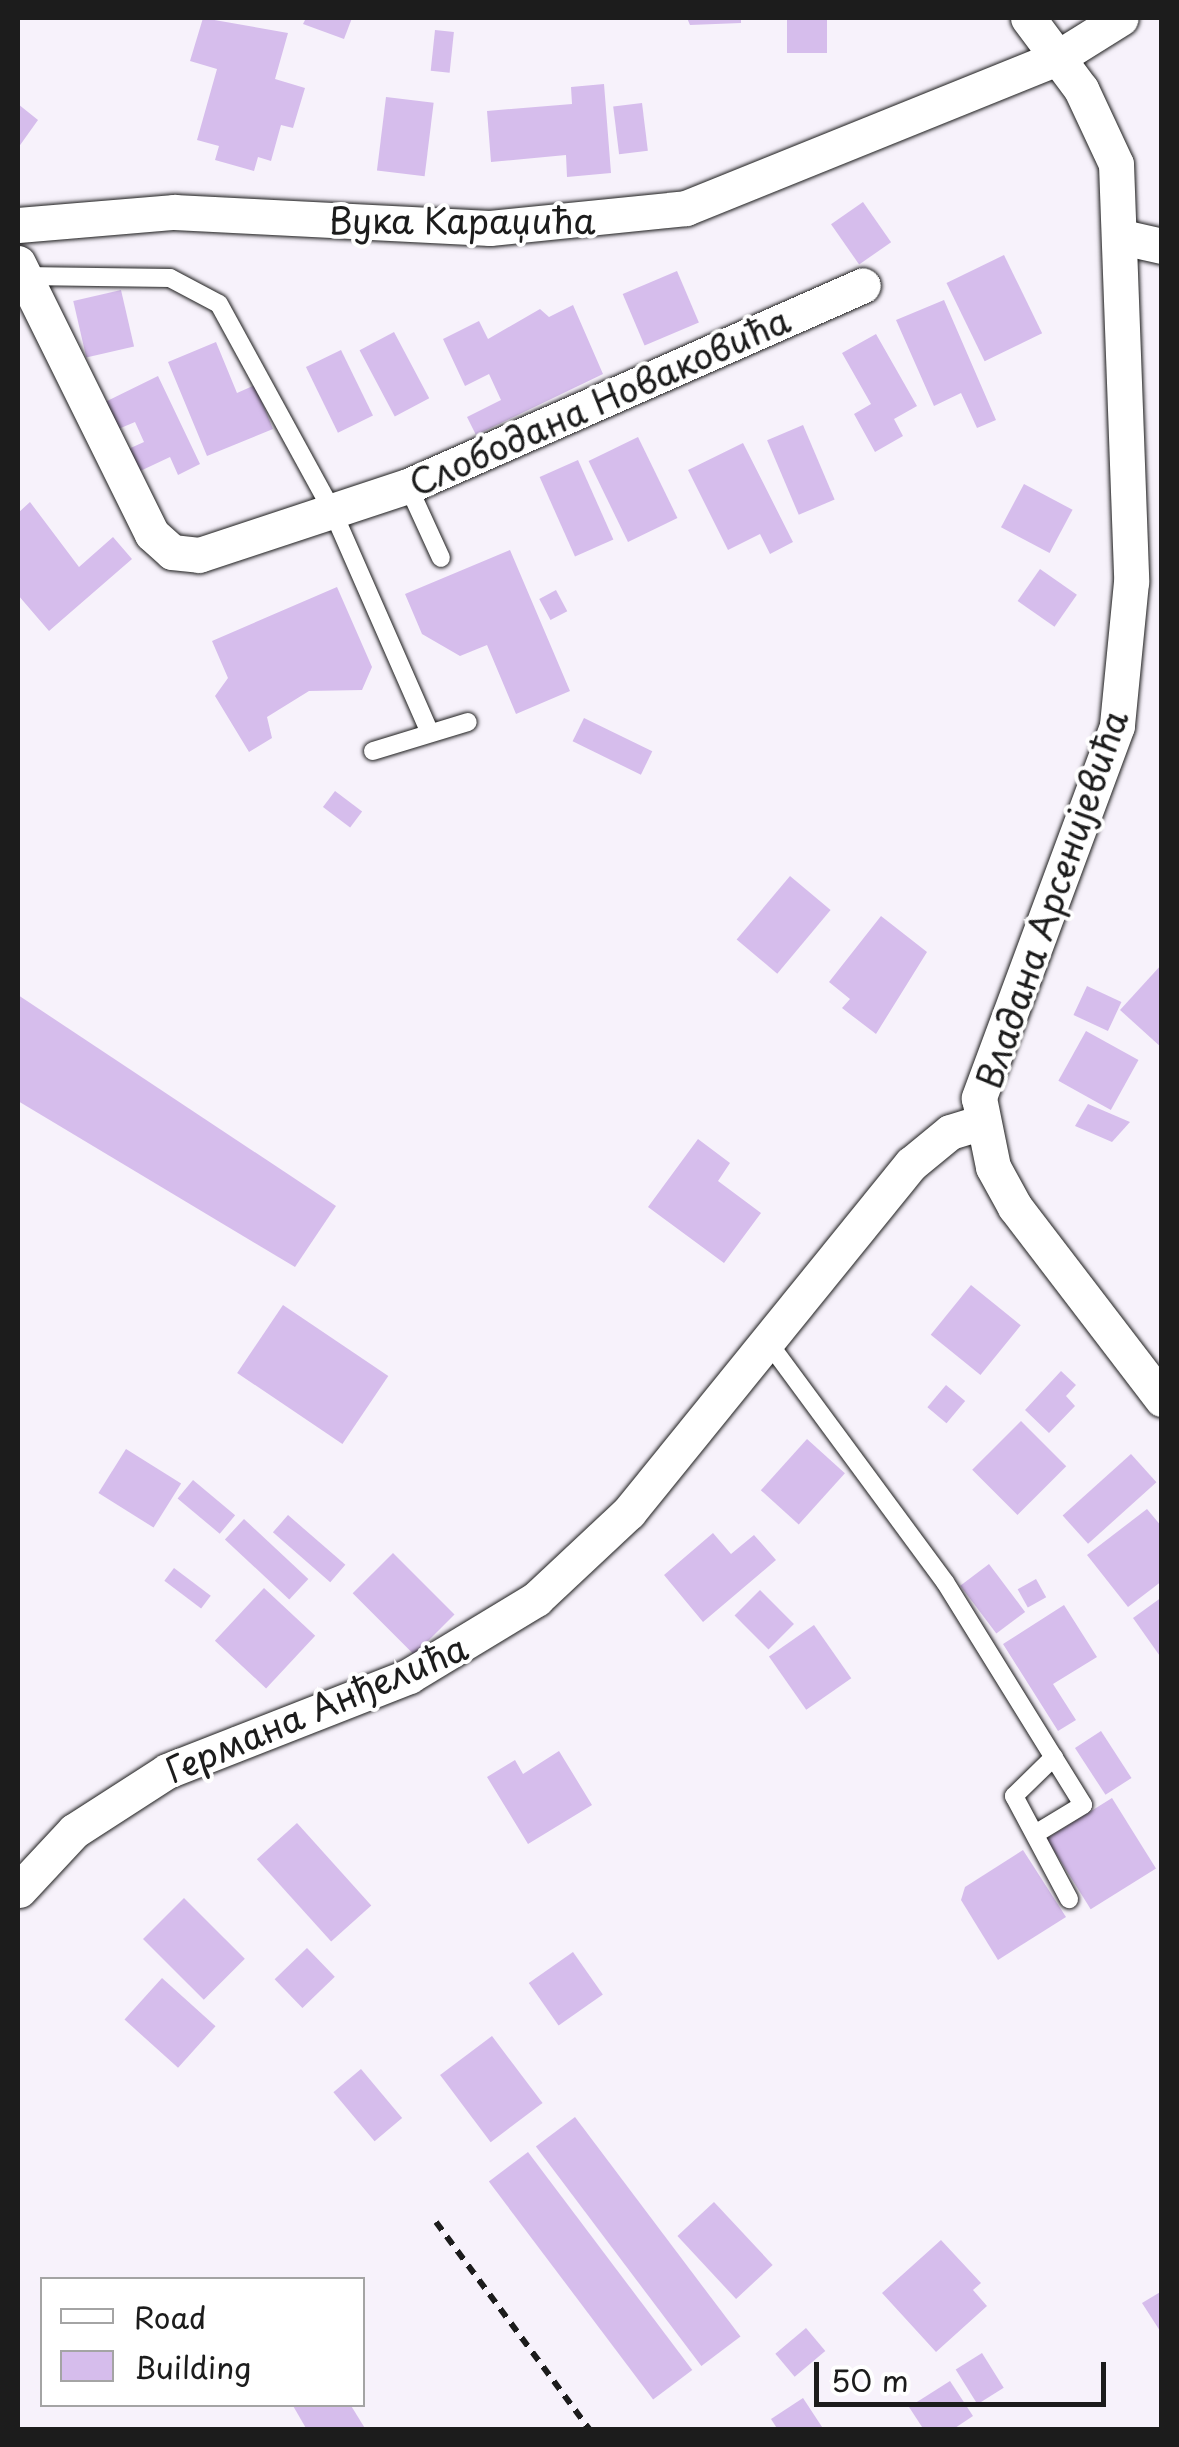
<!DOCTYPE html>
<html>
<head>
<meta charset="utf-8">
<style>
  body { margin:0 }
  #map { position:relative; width:1179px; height:2447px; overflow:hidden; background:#f7f2fb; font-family:"Playpen Sans",sans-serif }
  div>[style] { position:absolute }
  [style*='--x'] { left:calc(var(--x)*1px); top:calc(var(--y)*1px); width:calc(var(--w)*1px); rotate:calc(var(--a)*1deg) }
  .building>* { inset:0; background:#d6bdec; transform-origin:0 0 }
  .path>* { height:6px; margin-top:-3px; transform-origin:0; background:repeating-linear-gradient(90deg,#1c1c1c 0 10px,transparent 0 18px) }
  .roads { filter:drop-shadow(0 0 2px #1c1c1c) drop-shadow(0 0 2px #1c1c1c) }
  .lane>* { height:18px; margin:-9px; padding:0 9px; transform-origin:9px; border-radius:9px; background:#fff }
  .street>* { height:35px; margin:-17.5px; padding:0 17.5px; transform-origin:17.5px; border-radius:17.5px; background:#fff }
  span { translate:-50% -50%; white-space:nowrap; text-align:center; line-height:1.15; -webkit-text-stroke:8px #fff; paint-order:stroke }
  .street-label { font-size:35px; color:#1c1c1c }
  .frame { position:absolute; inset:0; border:20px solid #1c1c1c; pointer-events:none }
  .legend { position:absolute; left:40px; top:2277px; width:325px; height:130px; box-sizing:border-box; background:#fff; border:2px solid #a4a4a4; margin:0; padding:12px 18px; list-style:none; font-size:30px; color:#1c1c1c }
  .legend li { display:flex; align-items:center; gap:20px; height:50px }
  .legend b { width:50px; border:2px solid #a4a4a4 }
  .scale { position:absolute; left:814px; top:2362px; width:292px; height:45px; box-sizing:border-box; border:5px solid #1c1c1c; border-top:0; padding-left:12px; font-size:30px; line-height:35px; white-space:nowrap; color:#1c1c1c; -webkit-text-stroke:8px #fff; paint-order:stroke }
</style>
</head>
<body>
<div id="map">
  <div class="building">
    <i style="clip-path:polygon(203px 18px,288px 33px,275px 79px,305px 88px,293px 128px,281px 125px,271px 161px,258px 157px,254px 171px,215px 160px,219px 146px,197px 140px,217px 69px,190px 61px)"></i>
    <i style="clip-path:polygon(306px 18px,352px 18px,344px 39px,303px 24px)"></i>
    <i style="clip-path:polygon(687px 18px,741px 18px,741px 23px,690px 25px)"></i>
    <i style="left:787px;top:18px;width:40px;height:35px"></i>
    <i style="left:435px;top:30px;width:19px;height:41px;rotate:6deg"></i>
    <i style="clip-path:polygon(604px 84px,611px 173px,567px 177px,566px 155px,491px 162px,487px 111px,572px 104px,571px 87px)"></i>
    <i style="left:386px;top:97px;width:48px;height:74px;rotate:7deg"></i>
    <i style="left:642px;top:103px;width:48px;height:29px;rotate:83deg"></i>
    <i style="clip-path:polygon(18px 104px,38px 120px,18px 148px)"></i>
    <i style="left:863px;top:202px;width:49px;height:39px;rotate:55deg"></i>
    <i style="left:1004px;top:255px;width:87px;height:64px;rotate:64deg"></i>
    <i style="left:677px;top:271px;width:56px;height:59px;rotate:67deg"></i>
    <i style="left:121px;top:290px;width:58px;height:49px;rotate:77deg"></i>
    <i style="clip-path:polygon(944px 300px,996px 420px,977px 428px,961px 393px,934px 406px,896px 320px)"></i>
    <i style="clip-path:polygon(573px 305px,603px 374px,476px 435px,467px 417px,501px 400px,489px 374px,465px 386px,443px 339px,479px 321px,488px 339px,540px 309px,549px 317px)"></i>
    <i style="left:394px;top:332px;width:75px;height:39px;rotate:62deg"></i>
    <i style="clip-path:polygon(876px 334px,917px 406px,894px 419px,903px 436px,875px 452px,854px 414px,871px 404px,842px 353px)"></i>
    <i style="clip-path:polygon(216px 342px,237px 393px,255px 385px,273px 429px,207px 456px,168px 362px)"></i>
    <i style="left:341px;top:350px;width:73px;height:39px;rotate:64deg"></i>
    <i style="clip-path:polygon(158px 376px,200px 464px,178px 475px,170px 457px,136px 473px,126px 450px,144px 442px,135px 422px,116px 430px,103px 403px)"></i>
    <i style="left:803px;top:425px;width:81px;height:39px;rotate:67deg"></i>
    <i style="left:638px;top:437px;width:90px;height:55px;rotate:64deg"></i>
    <i style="clip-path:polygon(743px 443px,793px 542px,770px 554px,760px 534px,728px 550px,688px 470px)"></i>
    <i style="left:578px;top:460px;width:87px;height:42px;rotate:66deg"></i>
    <i style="left:1024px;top:484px;width:55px;height:49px;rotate:28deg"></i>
    <i style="clip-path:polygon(30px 502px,79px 567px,113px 537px,132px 559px,49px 631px,18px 595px,18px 513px)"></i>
    <i style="clip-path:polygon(510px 550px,570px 691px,516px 714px,487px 645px,460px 656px,422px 634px,405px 594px)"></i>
    <i style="left:1040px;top:569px;width:45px;height:39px;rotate:35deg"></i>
    <i style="clip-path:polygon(337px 587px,372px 667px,362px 690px,309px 691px,267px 717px,272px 738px,249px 752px,215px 696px,228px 678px,212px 641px)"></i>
    <i style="left:556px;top:590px;width:24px;height:19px;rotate:62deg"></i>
    <i style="left:584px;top:718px;width:76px;height:26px;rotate:26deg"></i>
    <i style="left:335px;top:791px;width:34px;height:20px;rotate:37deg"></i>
    <i style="left:790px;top:876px;width:53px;height:83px;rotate:40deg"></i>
    <i style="clip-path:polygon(881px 916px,927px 952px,876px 1034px,842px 1008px,850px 999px,829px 982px)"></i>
    <i style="clip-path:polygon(1162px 964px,1162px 1048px,1120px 1010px)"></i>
    <i style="left:1087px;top:986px;width:38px;height:32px;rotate:25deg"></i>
    <i style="clip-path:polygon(18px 995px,336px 1206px,295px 1267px,18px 1101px)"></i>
    <i style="left:1086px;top:1031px;width:60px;height:57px;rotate:29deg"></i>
    <i style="clip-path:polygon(1088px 1104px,1130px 1122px,1112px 1142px,1075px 1126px)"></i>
    <i style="clip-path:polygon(698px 1139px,730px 1163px,718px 1181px,761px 1213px,724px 1263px,648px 1207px)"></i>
    <i style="left:971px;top:1285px;width:64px;height:64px;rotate:39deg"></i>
    <i style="left:283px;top:1305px;width:127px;height:82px;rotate:34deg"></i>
    <i style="clip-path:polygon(1061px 1371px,1076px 1385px,1066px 1396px,1075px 1406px,1049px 1433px,1025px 1410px)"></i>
    <i style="left:946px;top:1385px;width:25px;height:29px;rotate:40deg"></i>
    <i style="left:1021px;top:1421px;width:64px;height:69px;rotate:45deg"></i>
    <i style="left:807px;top:1439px;width:51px;height:69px;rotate:42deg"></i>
    <i style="left:126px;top:1449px;width:65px;height:52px;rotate:32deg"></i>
    <i style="left:1131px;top:1454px;width:38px;height:92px;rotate:48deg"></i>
    <i style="left:193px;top:1480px;width:55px;height:24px;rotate:40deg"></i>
    <i style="clip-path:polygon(1147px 1509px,1162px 1527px,1162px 1581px,1128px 1607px,1087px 1555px)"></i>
    <i style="left:288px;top:1515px;width:76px;height:23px;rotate:41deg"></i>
    <i style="left:244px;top:1519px;width:88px;height:28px;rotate:43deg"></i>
    <i style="clip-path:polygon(713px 1533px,731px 1554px,754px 1535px,776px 1560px,703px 1622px,664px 1575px)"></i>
    <i style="left:393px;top:1553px;width:87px;height:57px;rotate:45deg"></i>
    <i style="left:989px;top:1564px;width:60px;height:36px;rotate:53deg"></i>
    <i style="left:174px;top:1568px;width:46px;height:16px;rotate:37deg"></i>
    <i style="left:1036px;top:1579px;width:21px;height:21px;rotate:61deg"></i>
    <i style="left:264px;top:1588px;width:70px;height:72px;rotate:43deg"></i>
    <i style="left:760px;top:1590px;width:48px;height:36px;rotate:45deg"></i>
    <i style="clip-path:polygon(1162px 1597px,1162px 1659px,1133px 1618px)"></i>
    <i style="clip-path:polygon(1064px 1605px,1097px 1657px,1053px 1684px,1076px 1720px,1058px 1731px,1003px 1644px)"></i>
    <i style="left:814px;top:1625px;width:65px;height:55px;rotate:55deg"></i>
    <i style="left:1101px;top:1731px;width:56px;height:31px;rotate:57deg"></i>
    <i style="clip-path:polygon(559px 1751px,592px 1805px,528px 1844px,487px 1777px,515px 1760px,523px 1774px)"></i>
    <i style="left:1112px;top:1798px;width:83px;height:77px;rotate:58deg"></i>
    <i style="left:297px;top:1823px;width:111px;height:54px;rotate:48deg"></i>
    <i style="clip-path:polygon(1023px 1850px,1066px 1917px,998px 1960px,961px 1900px,965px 1887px)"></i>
    <i style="left:184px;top:1898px;width:86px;height:58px;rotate:45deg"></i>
    <i style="left:307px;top:1948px;width:40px;height:45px;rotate:46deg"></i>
    <i style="left:573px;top:1952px;width:52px;height:54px;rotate:55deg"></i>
    <i style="left:162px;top:1978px;width:72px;height:56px;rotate:42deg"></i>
    <i style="left:492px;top:2036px;width:84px;height:65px;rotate:53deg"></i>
    <i style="left:361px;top:2069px;width:64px;height:36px;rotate:50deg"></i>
    <i style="left:575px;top:2117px;width:275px;height:49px;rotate:53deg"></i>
    <i style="left:528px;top:2152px;width:273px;height:49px;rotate:53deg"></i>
    <i style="left:714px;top:2202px;width:86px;height:50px;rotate:47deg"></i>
    <i style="clip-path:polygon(941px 2240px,981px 2283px,973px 2290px,987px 2306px,936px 2352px,882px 2293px)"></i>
    <i style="clip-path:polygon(1162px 2291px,1162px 2334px,1142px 2303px)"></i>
    <i style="left:806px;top:2328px;width:30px;height:40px;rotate:50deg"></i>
    <i style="left:982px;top:2353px;width:41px;height:31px;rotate:58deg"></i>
    <i style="clip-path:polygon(950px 2381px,973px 2416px,952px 2430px,924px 2430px,909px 2407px)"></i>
    <i style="clip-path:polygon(803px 2398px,824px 2430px,778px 2430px,771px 2419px)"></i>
    <i style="clip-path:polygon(292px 2404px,350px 2404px,366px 2430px,307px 2430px)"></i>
  </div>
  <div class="path">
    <i style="--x:436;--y:2222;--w:259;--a:53.5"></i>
  </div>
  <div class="roads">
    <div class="lane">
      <i style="--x:24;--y:276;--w:146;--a:0.8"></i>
      <i style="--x:170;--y:278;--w:55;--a:28"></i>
      <i style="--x:219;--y:304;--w:237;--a:61.3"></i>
      <i style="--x:333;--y:512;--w:239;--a:66.3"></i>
      <i style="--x:408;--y:486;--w:79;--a:65.4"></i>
      <i style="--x:373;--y:751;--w:99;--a:-17"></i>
      <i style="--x:768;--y:1342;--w:298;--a:53.6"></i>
      <i style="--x:945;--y:1582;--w:262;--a:58.2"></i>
      <i style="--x:1083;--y:1805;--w:56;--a:148.9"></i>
      <i style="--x:1054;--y:1757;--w:56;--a:135.7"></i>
      <i style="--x:1014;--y:1796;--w:117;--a:61.9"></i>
    </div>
    <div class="street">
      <i style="--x:1028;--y:18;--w:89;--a:53.3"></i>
      <i style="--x:1081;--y:89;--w:83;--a:65"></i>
      <i style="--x:1116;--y:164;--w:418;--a:87.9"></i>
      <i style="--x:1131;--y:582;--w:145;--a:95.6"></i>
      <i style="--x:1117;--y:726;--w:397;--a:110.4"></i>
      <i style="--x:979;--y:1098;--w:70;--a:78.5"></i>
      <i style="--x:993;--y:1167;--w:46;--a:61.2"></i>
      <i style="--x:1015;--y:1207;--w:242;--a:52.6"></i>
      <i style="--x:18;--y:225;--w:157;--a:-4.8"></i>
      <i style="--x:174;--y:212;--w:316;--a:2.9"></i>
      <i style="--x:490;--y:228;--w:197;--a:-5.8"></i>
      <i style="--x:686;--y:208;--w:400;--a:-22"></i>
      <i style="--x:1057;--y:58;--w:75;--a:-32"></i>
      <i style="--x:1122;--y:237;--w:41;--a:12.7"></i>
      <i style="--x:18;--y:263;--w:302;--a:63.7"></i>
      <i style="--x:152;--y:534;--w:27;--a:42"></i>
      <i style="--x:172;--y:552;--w:27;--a:6"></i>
      <i style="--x:199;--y:555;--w:220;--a:-18.3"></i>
      <i style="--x:408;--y:486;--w:497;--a:-23.8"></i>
      <i style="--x:19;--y:1890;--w:81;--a:-47"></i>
      <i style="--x:74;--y:1831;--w:111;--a:-32.8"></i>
      <i style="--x:167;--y:1771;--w:260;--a:-21.4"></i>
      <i style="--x:409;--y:1676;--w:149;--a:-31.2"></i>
      <i style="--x:536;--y:1599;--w:127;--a:-43.1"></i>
      <i style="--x:629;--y:1512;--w:448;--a:-51"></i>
      <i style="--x:911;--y:1164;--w:50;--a:-39.4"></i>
      <i style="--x:950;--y:1132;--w:34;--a:-17"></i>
    </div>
  </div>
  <div class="street-label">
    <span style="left:462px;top:220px">Вука Караџића</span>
    <span style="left:599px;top:401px;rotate:-24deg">Слободана Новаковића</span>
    <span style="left:1051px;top:899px;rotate:-71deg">Владана Арсенијевића</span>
    <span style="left:316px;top:1708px;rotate:-23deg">Германа Анђелића</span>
  </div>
  <div class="frame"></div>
  <ul class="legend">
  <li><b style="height:12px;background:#fff"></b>Road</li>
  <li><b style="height:28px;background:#d6bdec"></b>Building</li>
  </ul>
  <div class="scale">50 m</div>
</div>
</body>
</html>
